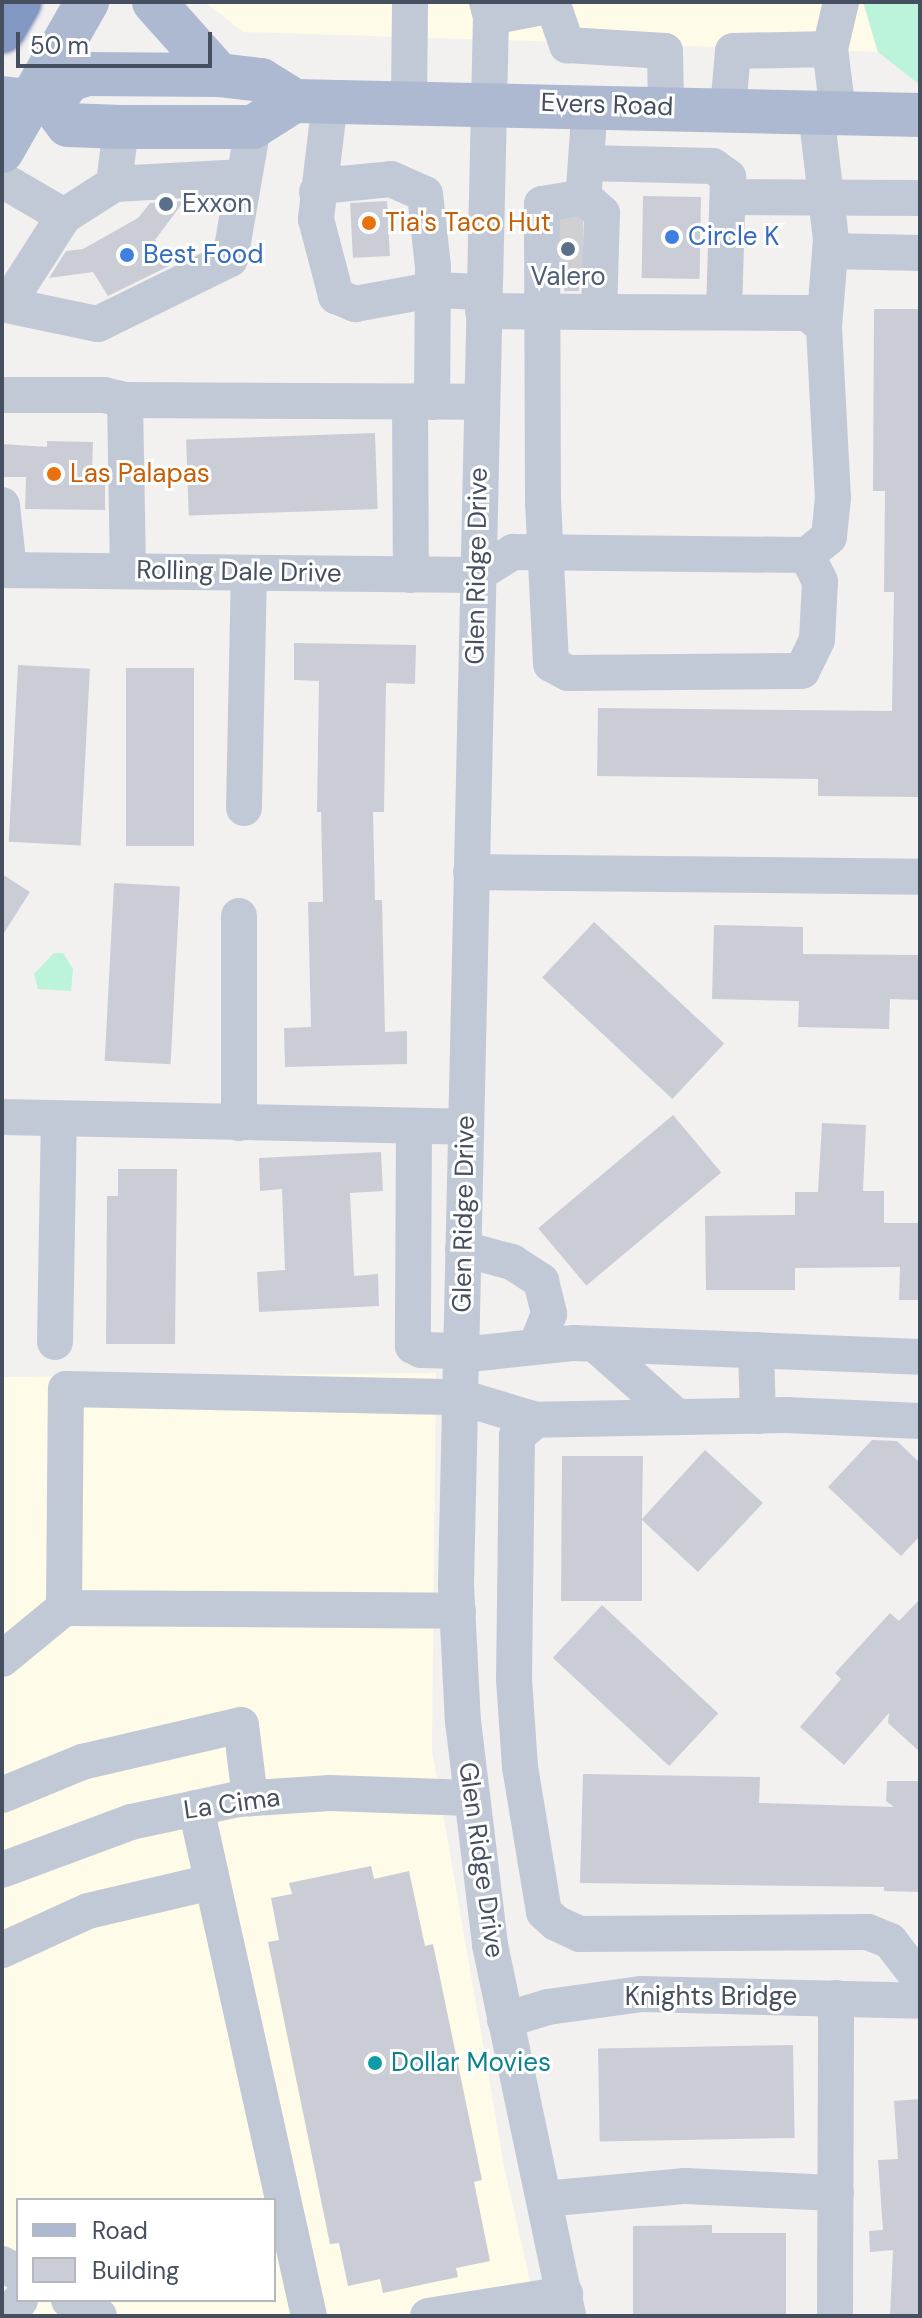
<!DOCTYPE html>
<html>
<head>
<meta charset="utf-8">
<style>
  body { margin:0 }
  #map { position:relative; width:922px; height:2318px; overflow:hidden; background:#f3f0f0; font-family:"DM Sans",sans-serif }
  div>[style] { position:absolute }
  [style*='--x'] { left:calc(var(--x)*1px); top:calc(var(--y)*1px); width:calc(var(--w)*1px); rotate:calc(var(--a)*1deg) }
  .commercial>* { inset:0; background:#fefbe8 }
  .green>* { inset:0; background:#bbf4db }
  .building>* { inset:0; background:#cbcdd6; transform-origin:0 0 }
  .minor-tunnel>* { height:36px; margin-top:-18px; transform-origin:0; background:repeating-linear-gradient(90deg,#d0d0d3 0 36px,transparent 0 54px) }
  .minor>* { height:36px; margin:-18px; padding:0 18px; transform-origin:18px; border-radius:18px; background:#c2c9d6 }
  .major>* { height:44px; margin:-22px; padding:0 22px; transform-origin:22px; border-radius:22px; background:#adb9d1 }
  .bridges { filter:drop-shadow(0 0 2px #6e81af) drop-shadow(0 0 2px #6e81af) }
  .highway-bridge>* { height:44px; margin:-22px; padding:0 22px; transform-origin:22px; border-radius:22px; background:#8397c3 }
  .dots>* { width:22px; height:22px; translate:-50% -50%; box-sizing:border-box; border:4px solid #fff; border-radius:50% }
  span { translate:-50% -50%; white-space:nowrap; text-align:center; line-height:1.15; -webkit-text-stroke:6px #fff; paint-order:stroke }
  .street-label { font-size:26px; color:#464f5f }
  .service-label { font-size:26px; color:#4e5e75 }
  .left { translate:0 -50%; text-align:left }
  .food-label { font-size:26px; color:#c56008 }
  .shop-label { font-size:26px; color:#366cbe }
  .culture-label { font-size:26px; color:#0d838f }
  .frame { position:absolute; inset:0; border:4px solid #464f5f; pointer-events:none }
  .legend { position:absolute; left:16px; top:2198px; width:260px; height:104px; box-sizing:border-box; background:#fff; border:2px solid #b5b9bf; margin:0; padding:10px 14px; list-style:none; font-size:24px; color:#464f5f }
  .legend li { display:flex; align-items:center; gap:16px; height:40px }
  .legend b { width:40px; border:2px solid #b5b9bf }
  .scale { position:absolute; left:16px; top:32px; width:196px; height:36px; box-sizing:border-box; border:4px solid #464f5f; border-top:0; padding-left:10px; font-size:24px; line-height:28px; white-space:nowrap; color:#464f5f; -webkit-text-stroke:6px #fff; paint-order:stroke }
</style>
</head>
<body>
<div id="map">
  <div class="commercial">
    <i style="clip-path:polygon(205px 2px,863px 2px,878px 52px,243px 32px)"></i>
    <i style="clip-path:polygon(evenodd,436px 1373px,432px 1750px,505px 2171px,538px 2316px,2px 2316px,2px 1377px,436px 1373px,18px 2200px,274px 2200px,274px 2300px,18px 2300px,18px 2200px)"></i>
  </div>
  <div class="green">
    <i style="clip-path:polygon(863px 2px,920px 2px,920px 85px,878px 52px)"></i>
    <i style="clip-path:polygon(54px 953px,63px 953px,73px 969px,71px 991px,38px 989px,34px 974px)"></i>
  </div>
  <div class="building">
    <i style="left:701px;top:197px;width:82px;height:58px;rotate:91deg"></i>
    <i style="clip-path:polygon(184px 201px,155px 240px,169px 266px,108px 296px,93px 272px,49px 278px,66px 251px,83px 249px,138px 218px,150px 203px)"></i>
    <i style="left:387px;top:201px;width:55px;height:37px;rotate:87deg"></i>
    <i style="left:578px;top:219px;width:72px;height:15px;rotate:89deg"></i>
    <i style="clip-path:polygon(874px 309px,920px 309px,920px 797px,818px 796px,818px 779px,597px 776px,598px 708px,892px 711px,894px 592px,884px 592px,885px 491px,873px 491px)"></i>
    <i style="left:375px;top:433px;width:76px;height:189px;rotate:88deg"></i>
    <i style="clip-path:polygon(47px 441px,93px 442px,92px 470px,105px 471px,105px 510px,25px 509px,26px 477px,2px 477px,2px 444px,47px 447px)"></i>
    <i style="clip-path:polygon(294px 643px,416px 645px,415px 684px,386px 683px,384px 812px,373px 812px,375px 900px,382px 900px,385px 1032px,407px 1031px,407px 1064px,285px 1067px,284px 1028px,311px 1027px,308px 902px,323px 902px,321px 812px,317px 812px,319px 681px,294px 680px)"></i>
    <i style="left:18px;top:665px;width:72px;height:177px;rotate:3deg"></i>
    <i style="left:194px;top:668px;width:178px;height:68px;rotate:90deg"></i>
    <i style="clip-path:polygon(2px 874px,30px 892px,2px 936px)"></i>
    <i style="left:114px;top:883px;width:66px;height:178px;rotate:3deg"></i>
    <i style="left:594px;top:922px;width:178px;height:76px;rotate:43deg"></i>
    <i style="clip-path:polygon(714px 925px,803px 927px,803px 954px,920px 955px,920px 1000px,890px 999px,889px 1029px,798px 1027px,799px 1001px,712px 999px)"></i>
    <i style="left:673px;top:1115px;width:75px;height:176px;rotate:50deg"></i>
    <i style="clip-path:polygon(822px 1123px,866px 1125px,863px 1191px,884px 1191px,884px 1223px,920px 1223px,920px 1300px,899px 1300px,900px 1267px,795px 1268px,795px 1290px,706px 1290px,705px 1216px,795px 1215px,795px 1192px,818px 1192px)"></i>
    <i style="clip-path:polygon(381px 1152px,383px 1191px,350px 1193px,354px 1276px,378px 1274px,379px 1306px,259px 1312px,257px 1272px,285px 1270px,282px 1189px,260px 1191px,259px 1158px)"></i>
    <i style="clip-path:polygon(118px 1169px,177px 1169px,175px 1344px,106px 1344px,107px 1196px,118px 1196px)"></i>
    <i style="clip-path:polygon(872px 1440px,897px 1441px,920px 1463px,920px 1536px,901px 1556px,828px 1487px)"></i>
    <i style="clip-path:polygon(705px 1450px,763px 1503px,698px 1572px,642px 1520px,642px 1601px,561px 1601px,562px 1456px,643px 1456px,642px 1519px)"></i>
    <i style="clip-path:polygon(920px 1599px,920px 1752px,888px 1723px,889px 1713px,844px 1765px,800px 1727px,841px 1679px,835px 1673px,890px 1613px,899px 1621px)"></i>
    <i style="left:602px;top:1605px;width:159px;height:72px;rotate:43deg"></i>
    <i style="clip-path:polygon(583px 1774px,760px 1777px,759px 1803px,894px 1807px,886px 1801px,887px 1781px,920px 1781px,920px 1892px,884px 1891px,884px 1887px,580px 1883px)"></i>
    <i style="clip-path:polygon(371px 1866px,374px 1879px,409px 1871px,425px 1946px,433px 1944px,482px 2180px,474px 2182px,490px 2261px,456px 2268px,458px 2277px,383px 2293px,380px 2279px,348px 2286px,339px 2243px,330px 2244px,268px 1942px,279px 1940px,271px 1898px,292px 1894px,289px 1883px)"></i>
    <i style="left:793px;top:2045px;width:93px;height:195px;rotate:89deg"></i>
    <i style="clip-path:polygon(920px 2099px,920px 2316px,890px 2316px,893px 2250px,870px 2252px,869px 2231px,883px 2230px,878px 2160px,898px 2159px,894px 2101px)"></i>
    <i style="clip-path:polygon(712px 2225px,712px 2233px,786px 2233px,786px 2314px,633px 2315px,633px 2226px)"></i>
  </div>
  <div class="minor-tunnel">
    <i style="--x:553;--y:234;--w:30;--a:0"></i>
    <i style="--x:553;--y:264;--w:30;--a:2"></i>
  </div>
  <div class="minor">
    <i style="--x:487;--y:2;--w:16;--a:75"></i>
    <i style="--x:491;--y:17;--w:63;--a:-11"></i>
    <i style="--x:552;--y:2;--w:46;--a:70.8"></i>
    <i style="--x:567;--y:45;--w:98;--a:3.5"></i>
    <i style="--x:665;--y:51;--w:56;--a:89"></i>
    <i style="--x:491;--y:17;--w:1568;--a:91.28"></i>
    <i style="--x:456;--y:1585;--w:136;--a:87.1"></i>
    <i style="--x:463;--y:1721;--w:226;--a:83.1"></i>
    <i style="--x:490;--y:1945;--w:379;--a:78.1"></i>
    <i style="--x:330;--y:101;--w:119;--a:96.8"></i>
    <i style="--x:316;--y:219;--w:80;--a:75.4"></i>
    <i style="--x:336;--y:296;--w:21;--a:23"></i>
    <i style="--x:355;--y:304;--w:78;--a:-10.3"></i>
    <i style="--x:432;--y:290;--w:51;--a:2.2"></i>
    <i style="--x:409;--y:101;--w:99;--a:-89.4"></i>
    <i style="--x:728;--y:109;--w:58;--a:-85.1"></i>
    <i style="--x:733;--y:51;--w:97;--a:-1.2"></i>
    <i style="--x:816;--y:112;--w:129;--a:83.3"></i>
    <i style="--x:831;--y:240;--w:87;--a:94.6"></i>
    <i style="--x:824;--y:327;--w:171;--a:87"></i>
    <i style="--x:833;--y:498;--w:39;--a:96"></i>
    <i style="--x:829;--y:537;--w:28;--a:141"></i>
    <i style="--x:807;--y:555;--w:30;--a:64"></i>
    <i style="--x:820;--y:582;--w:58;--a:93"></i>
    <i style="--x:817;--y:640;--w:34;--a:116"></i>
    <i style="--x:802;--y:671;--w:234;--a:179.5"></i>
    <i style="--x:568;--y:673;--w:19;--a:-152"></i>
    <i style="--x:551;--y:664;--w:162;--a:-92.8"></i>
    <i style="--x:543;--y:502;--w:298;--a:-90.2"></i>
    <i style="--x:542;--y:204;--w:43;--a:-9.5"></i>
    <i style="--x:584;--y:197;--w:24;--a:42"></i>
    <i style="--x:602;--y:213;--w:99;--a:91.7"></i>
    <i style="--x:599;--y:312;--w:208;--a:0.3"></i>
    <i style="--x:807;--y:313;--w:22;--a:39"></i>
    <i style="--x:838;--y:112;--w:64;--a:-97.2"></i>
    <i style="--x:830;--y:49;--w:48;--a:-76.8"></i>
    <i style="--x:586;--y:163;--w:127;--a:1.4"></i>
    <i style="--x:713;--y:166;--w:19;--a:36"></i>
    <i style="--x:728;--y:177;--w:135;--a:91.7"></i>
    <i style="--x:2;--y:180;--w:72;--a:30.1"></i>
    <i style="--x:64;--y:216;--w:59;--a:-32.6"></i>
    <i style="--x:114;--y:184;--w:57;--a:-83"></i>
    <i style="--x:114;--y:184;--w:130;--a:-3.1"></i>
    <i style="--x:584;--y:188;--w:83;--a:-85.9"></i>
    <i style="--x:317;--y:192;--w:16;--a:-27"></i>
    <i style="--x:331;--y:185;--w:60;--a:-5.7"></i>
    <i style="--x:391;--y:179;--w:37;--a:24"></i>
    <i style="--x:425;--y:194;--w:72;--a:83.7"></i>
    <i style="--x:433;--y:266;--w:136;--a:90.4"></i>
    <i style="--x:728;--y:197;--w:192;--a:0.3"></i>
    <i style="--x:830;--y:251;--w:90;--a:1.3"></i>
    <i style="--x:2;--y:304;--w:98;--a:11.8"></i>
    <i style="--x:98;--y:324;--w:147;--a:-26.2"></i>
    <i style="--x:230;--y:259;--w:134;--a:-80.1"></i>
    <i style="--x:7;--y:305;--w:106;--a:-57.4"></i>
    <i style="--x:483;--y:311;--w:116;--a:0.5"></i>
    <i style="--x:2;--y:395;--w:102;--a:0"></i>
    <i style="--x:104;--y:395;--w:22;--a:13"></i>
    <i style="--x:125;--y:400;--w:171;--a:89"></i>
    <i style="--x:125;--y:400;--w:356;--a:0.3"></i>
    <i style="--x:410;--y:402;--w:173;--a:89.7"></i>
    <i style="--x:2;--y:505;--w:65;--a:83.9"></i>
    <i style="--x:2;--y:570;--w:474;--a:0.6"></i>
    <i style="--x:476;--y:575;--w:44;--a:-31.9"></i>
    <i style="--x:513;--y:552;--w:294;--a:0.6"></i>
    <i style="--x:244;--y:808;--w:235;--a:-88.8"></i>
    <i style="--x:471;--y:872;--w:449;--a:0.6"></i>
    <i style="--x:2;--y:1117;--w:464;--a:1.2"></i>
    <i style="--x:239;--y:1123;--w:207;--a:-90"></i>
    <i style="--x:414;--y:1126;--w:220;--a:90.3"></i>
    <i style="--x:413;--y:1346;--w:9;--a:27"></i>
    <i style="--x:421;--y:1350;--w:40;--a:1.4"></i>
    <i style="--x:463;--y:1249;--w:51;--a:14.9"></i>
    <i style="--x:512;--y:1262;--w:35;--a:33"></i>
    <i style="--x:541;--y:1281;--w:34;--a:76"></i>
    <i style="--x:549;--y:1314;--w:31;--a:112"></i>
    <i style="--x:55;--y:1342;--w:223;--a:-89"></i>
    <i style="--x:595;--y:1344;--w:110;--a:41.7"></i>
    <i style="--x:756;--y:1350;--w:66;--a:88.3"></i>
    <i style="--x:461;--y:1355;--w:114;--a:-6.1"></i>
    <i style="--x:574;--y:1343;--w:346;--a:2.3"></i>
    <i style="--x:920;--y:1421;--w:134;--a:-177.4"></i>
    <i style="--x:786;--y:1415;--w:250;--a:178.9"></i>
    <i style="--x:536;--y:1420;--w:25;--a:140"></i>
    <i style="--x:517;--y:1436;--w:243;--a:90.7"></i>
    <i style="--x:514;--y:1679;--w:88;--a:86.1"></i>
    <i style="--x:520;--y:1767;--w:147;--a:80.6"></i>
    <i style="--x:544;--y:1912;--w:16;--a:43"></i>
    <i style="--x:556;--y:1923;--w:26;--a:25"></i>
    <i style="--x:580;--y:1934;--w:288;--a:-0.4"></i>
    <i style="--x:868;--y:1932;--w:24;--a:22"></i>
    <i style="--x:890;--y:1941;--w:49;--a:52.4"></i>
    <i style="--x:64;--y:1608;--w:394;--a:0.4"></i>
    <i style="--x:2;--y:1659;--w:80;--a:-39.4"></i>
    <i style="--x:64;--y:1608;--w:219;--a:-89.5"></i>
    <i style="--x:66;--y:1389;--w:394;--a:1.2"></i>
    <i style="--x:460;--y:1397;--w:79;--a:16.8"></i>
    <i style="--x:2;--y:1795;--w:87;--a:-22.4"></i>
    <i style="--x:82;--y:1762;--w:163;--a:-13.1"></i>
    <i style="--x:241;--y:1725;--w:74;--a:83"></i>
    <i style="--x:196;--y:1808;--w:520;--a:77.46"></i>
    <i style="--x:2;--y:1870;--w:138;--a:-20.4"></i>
    <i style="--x:131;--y:1822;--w:109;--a:-12.1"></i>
    <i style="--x:238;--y:1799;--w:92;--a:-3.7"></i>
    <i style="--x:330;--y:1793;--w:141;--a:2"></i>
    <i style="--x:2;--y:1950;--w:94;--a:-24.4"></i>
    <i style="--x:88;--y:1911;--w:127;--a:-13.2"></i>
    <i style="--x:505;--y:2020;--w:45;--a:-16.8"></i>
    <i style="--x:548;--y:2007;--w:95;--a:-7.9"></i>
    <i style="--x:642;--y:1994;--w:278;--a:1.4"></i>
    <i style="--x:544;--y:2199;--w:142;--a:-5.3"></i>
    <i style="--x:685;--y:2186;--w:151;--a:2.7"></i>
    <i style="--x:2;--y:2264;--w:18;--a:29"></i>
    <i style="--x:69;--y:2300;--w:34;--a:28"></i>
    <i style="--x:9;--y:2316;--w:19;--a:-55"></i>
    <i style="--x:428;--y:2316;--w:139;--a:-9.1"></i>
    <i style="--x:835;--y:2316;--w:318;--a:-89.8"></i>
  </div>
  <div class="major">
    <i style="--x:154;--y:2;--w:98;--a:48.3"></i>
    <i style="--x:2;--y:98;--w:50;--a:6.8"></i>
    <i style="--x:52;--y:104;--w:26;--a:53"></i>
    <i style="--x:68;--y:125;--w:53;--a:2.2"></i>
    <i style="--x:121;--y:127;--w:132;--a:0"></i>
    <i style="--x:253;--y:127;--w:49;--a:-32.4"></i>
    <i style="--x:52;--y:104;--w:29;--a:-55"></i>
    <i style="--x:69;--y:80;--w:19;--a:-18"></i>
    <i style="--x:87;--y:74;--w:132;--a:0.4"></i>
    <i style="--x:219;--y:75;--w:42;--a:6.8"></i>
    <i style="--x:261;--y:80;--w:39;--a:32"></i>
    <i style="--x:294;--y:101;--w:626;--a:1.28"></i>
    <i style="--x:2;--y:151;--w:172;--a:-60.3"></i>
  </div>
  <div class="bridges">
    <div class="highway-bridge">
      <i style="--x:2;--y:30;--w:32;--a:-60"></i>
    </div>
  </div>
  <div class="dots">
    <i style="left:166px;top:204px;background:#5c6f8a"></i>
    <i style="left:369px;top:223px;background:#e8710a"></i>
    <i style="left:672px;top:237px;background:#3f7fe0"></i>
    <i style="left:568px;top:249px;background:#5c6f8a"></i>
    <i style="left:127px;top:255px;background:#3f7fe0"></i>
    <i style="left:54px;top:474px;background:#e8710a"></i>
    <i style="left:375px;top:2063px;background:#0f9aa8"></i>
  </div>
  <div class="street-label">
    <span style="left:607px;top:105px;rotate:2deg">Evers Road</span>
    <span style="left:477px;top:566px;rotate:-89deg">Glen Ridge Drive</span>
    <span style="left:239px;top:572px;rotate:1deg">Rolling Dale Drive</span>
    <span style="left:464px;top:1214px;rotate:-89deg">Glen Ridge Drive</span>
    <span style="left:232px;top:1804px;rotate:-8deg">La Cima</span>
    <span style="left:481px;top:1860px;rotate:82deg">Glen Ridge Drive</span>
    <span style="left:711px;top:1997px">Knights Bridge</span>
  </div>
  <div class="service-label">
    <span class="left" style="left:182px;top:204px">Exxon</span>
    <span style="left:568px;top:277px">Valero</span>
  </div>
  <div class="food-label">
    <span class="left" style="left:385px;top:223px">Tia's Taco Hut</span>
    <span class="left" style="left:70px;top:474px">Las Palapas</span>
  </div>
  <div class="shop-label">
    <span class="left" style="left:688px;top:237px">Circle K</span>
    <span class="left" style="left:143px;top:255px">Best Food</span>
  </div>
  <div class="culture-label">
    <span class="left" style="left:391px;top:2063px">Dollar Movies</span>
  </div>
  <div class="frame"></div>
  <ul class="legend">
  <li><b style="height:10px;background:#adb9d1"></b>Road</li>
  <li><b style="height:22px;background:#cbcdd6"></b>Building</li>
  </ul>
  <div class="scale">50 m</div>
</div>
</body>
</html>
